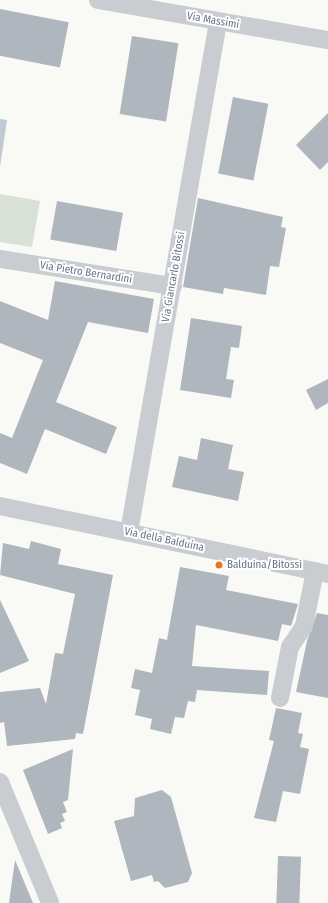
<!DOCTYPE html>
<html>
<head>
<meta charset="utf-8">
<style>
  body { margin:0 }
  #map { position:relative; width:328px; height:903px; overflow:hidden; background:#f9f9f6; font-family:"Fira Sans Condensed",sans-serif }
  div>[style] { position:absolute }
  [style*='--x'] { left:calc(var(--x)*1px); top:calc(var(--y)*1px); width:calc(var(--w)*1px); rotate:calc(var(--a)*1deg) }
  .green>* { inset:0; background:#d9e1d7 }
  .water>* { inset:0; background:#c2cad1 }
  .building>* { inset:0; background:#afb6bd; transform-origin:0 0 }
  .minor>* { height:18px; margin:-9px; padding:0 9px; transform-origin:9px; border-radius:9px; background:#c9ccd0 }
  .dots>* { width:11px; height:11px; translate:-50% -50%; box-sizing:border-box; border:2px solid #fff; border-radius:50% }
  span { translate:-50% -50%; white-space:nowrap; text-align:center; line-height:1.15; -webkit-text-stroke:4px #fff; paint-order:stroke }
  .street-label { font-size:11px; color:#677489 }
  .poi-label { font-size:11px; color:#677489 }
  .left { translate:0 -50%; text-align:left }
</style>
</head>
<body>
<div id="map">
  <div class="green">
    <i style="clip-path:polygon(0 194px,40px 201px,32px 247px,0 242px)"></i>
  </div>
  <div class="water">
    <i style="clip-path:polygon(0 119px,7px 120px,0 167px)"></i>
  </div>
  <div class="building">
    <i style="left:0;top:9px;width:70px;height:46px;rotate:11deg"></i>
    <i style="left:132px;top:36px;width:47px;height:79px;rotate:9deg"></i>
    <i style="left:233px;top:97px;width:36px;height:78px;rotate:11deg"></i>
    <i style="clip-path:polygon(328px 113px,328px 162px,320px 170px,296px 145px)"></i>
    <i style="clip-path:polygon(198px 198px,283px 217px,281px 227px,286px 228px,279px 267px,270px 266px,266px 295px,224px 288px,223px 294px,183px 287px)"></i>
    <i style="left:57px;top:201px;width:67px;height:39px;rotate:10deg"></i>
    <i style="clip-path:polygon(55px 281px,154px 299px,148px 333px,88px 322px,56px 402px,117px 427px,106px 454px,45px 429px,27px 474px,0 463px,0 433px,12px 438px,43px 360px,0 343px,0 301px,48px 320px)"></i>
    <i style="clip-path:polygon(191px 318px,242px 326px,239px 348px,231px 347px,226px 379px,234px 380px,231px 398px,180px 390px)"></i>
    <i style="clip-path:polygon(328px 379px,328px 403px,316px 410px,306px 390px)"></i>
    <i style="clip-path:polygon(201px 438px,233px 445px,228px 469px,244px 472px,238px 501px,172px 487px,179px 456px,197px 460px)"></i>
    <i style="clip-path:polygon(31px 541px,61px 549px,58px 564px,113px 575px,83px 734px,76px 733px,75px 739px,7px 746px,4px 722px,0 723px,0 692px,40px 688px,46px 704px,55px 653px,63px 654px,75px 594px,0 575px,3px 543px,29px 549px)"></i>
    <i style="clip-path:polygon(180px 567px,229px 576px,226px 590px,298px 604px,291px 626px,282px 624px,278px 641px,196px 625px,192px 666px,269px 671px,267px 695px,197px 690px,195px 702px,188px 701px,184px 718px,175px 717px,171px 734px,150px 729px,152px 719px,135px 715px,140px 690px,131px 688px,135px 669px,152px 673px,159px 638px,167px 640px)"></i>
    <i style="clip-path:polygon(0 600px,29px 661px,0 673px)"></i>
    <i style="clip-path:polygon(317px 613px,328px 615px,328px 698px,296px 692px,307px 641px)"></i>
    <i style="clip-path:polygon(276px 708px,302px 713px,298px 733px,303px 734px,300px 747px,309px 749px,300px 794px,283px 791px,276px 822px,254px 818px,274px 741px,269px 740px)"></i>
    <i style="clip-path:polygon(73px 749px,68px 800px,63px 802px,67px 812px,62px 814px,65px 821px,60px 823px,62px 828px,48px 834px,23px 770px)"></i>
    <i style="clip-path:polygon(162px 790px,171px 797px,192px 873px,188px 882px,165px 888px,158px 881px,154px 882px,152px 875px,131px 881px,114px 821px,134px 816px,135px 798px)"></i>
    <i style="left:278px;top:856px;width:23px;height:47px;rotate:2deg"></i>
    <i style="clip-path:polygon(15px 860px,33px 903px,9px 903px)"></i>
  </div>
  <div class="minor">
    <i style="--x:98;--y:0;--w:233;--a:9.9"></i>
    <i style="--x:0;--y:259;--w:175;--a:8.9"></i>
    <i style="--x:0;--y:506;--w:335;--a:11.7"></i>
    <i style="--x:129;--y:532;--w:518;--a:-80.1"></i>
    <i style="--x:280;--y:698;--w:52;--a:-78.9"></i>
    <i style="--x:290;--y:647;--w:25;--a:-56"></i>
    <i style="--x:304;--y:626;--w:56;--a:-78.7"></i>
    <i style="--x:0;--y:782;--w:131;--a:67.5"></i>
  </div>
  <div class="dots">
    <i style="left:219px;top:565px;background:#eb7324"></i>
  </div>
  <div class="street-label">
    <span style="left:213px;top:21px;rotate:10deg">Via Massimi</span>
    <span style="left:86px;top:273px;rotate:9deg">Via Pietro Bernardini</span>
    <span style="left:174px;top:277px;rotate:-80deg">Via Giancarlo Bitossi</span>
    <span style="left:164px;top:540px;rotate:12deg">Via della Balduina</span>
  </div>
  <div class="poi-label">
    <span class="left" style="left:227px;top:565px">Balduina/Bitossi</span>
  </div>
</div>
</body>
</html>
